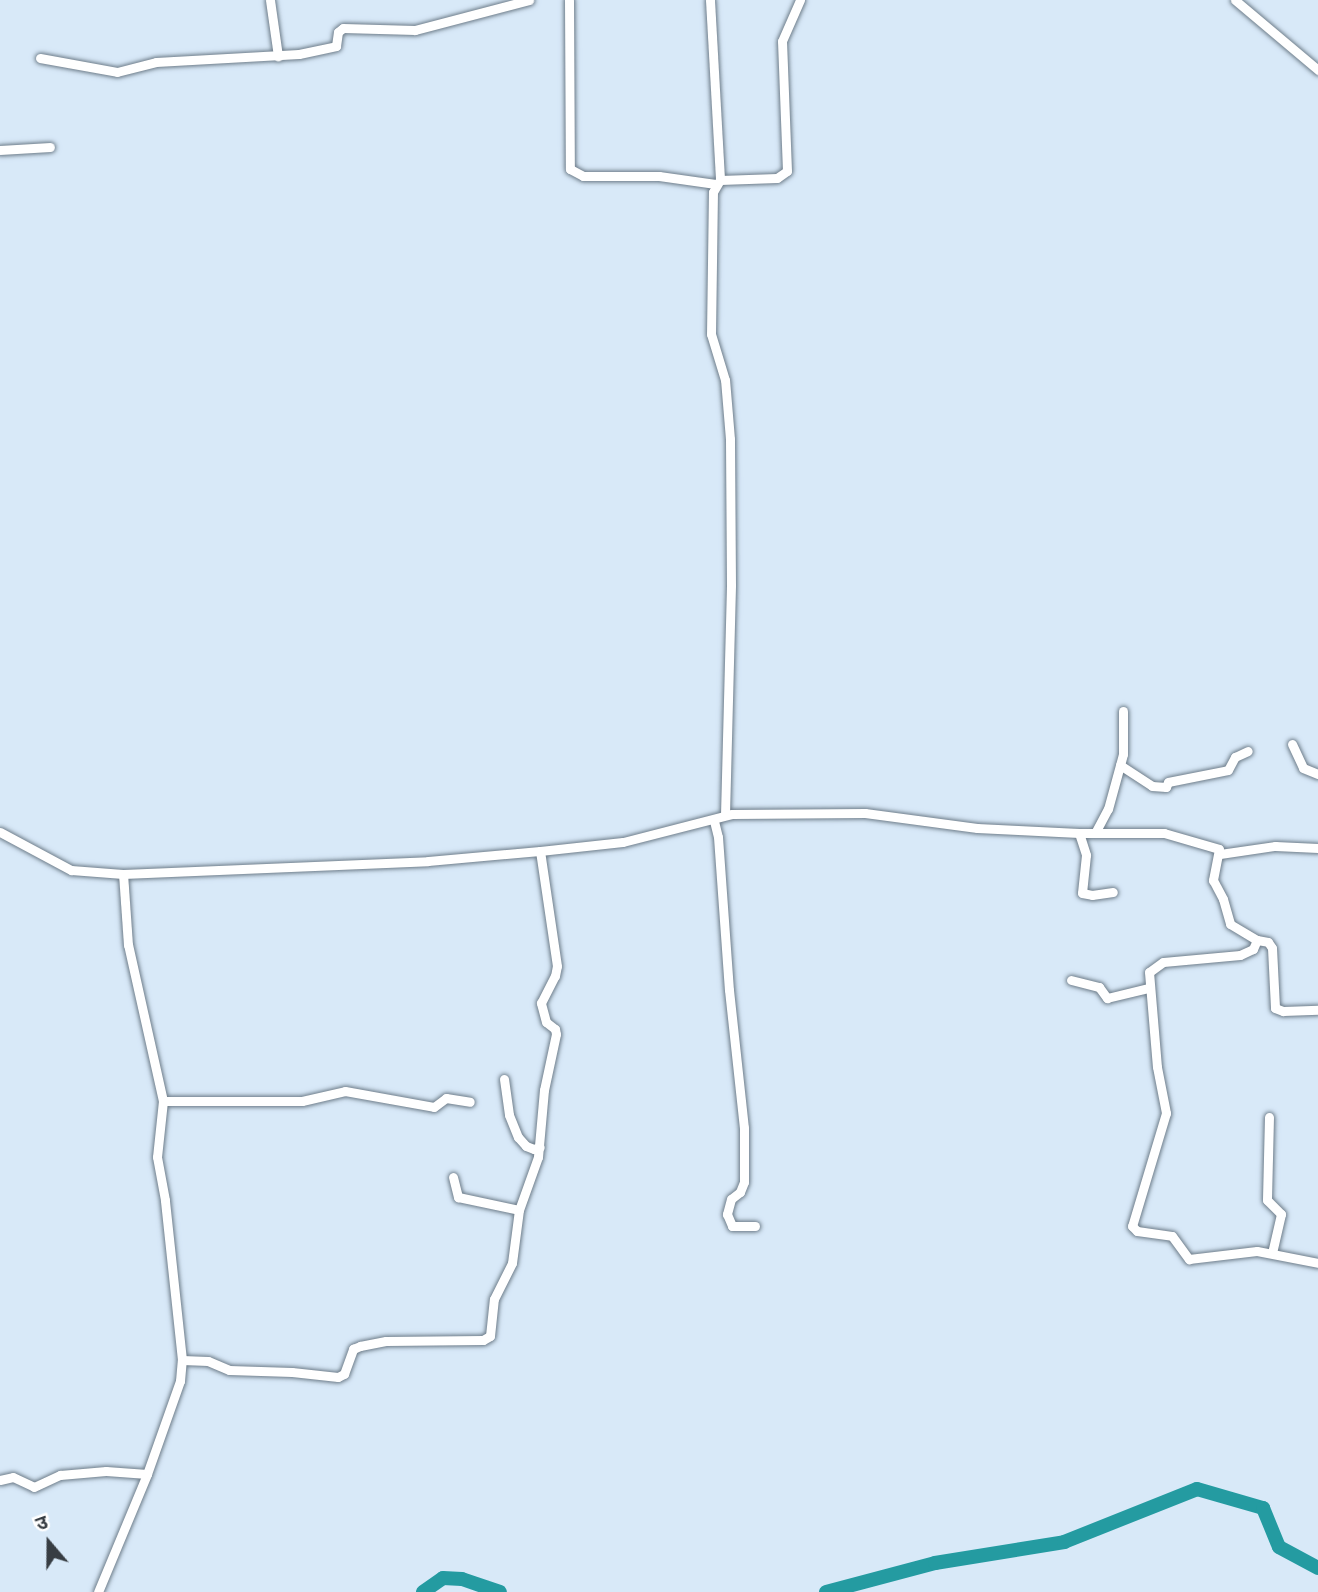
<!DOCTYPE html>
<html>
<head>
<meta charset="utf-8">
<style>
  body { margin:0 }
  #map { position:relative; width:1318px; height:1592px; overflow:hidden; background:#d8e9f8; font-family:"Space Grotesk","Noto Sans Devanagari",sans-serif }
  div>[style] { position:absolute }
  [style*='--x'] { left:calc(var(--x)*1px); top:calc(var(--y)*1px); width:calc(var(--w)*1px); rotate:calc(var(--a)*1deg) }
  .river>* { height:14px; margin:-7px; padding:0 7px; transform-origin:7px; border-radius:7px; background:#249ba1 }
  .roads { filter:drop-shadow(0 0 2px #6e7d8a) drop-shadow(0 0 2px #6e7d8a) }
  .minor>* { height:9px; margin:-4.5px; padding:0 4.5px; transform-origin:4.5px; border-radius:4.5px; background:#fff }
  span { translate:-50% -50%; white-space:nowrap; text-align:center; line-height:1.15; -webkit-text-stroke:7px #fff; paint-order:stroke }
  .north { position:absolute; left:14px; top:1508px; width:70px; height:70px; -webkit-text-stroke:5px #fff; paint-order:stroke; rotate:340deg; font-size:19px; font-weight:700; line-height:28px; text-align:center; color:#373d43 }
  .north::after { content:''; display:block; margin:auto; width:24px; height:32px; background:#373d43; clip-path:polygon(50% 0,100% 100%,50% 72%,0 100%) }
</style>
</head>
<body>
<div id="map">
  <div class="river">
    <i style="--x:423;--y:1592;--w:24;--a:-35"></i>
    <i style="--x:443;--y:1578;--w:19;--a:3"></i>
    <i style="--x:462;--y:1579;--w:40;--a:18.9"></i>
    <i style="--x:826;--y:1592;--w:113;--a:-14.9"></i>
    <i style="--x:935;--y:1563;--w:131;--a:-9.2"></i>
    <i style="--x:1064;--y:1542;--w:143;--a:-21.7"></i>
    <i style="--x:1197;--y:1489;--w:69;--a:16.1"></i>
    <i style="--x:1263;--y:1508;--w:42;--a:67.7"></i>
    <i style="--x:1279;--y:1547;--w:44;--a:28.3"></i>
  </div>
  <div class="roads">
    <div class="minor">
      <i style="--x:270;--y:0;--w:57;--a:81.9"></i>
      <i style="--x:569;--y:0;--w:169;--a:89.7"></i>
      <i style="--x:570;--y:169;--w:15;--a:28"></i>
      <i style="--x:583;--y:176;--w:76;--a:0"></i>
      <i style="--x:659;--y:176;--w:57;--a:8.1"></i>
      <i style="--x:710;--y:0;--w:180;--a:86.8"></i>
      <i style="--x:1235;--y:0;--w:109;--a:40.1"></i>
      <i style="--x:40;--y:58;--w:78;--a:10.3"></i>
      <i style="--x:117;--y:72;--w:40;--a:-14.4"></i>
      <i style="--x:156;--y:62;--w:143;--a:-3.2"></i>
      <i style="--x:299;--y:54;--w:38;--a:-12"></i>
      <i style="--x:336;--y:46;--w:14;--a:-82"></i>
      <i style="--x:338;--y:32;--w:6;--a:-39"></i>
      <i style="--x:343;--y:28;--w:72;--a:1.6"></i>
      <i style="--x:415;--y:30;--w:118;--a:-14.7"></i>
      <i style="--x:0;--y:150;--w:50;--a:-3.4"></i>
      <i style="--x:1292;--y:744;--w:26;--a:65"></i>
      <i style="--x:1303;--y:768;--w:16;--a:22"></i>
      <i style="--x:1120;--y:765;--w:38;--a:33"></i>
      <i style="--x:1152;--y:786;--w:14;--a:4"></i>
      <i style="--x:1166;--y:787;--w:5;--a:-68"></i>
      <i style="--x:1168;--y:782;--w:61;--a:-11.3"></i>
      <i style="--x:1228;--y:770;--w:15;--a:-62"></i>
      <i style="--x:1235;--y:757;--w:14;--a:-25"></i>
      <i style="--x:725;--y:815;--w:230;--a:-88.5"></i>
      <i style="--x:731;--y:585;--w:146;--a:-90.4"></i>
      <i style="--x:730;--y:439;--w:59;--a:-94.8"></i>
      <i style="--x:725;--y:380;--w:48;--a:-106.9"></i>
      <i style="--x:711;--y:334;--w:142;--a:-89.2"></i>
      <i style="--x:713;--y:192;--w:14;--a:-60"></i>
      <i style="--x:720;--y:180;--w:57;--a:-2"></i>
      <i style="--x:777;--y:178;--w:12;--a:-35"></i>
      <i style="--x:787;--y:171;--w:130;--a:-92.2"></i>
      <i style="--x:782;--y:41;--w:45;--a:-66.3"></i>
      <i style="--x:714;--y:821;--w:16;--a:76"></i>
      <i style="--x:718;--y:837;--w:153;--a:85.9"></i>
      <i style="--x:729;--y:990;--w:139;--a:83.8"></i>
      <i style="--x:744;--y:1128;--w:54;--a:90"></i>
      <i style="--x:744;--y:1182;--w:11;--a:112"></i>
      <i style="--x:740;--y:1192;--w:11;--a:142"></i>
      <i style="--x:731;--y:1199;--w:16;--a:105"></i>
      <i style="--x:727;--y:1214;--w:13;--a:67"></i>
      <i style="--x:732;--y:1226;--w:23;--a:0"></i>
      <i style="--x:0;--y:832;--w:81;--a:28.2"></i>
      <i style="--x:71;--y:870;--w:52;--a:4.4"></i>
      <i style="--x:123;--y:874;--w:305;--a:-2.4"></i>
      <i style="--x:428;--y:861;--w:112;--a:-5.1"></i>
      <i style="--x:540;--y:851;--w:83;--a:-6.2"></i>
      <i style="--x:623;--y:842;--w:113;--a:-14.4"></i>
      <i style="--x:732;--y:814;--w:133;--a:-0.4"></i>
      <i style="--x:865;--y:813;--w:113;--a:7.6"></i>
      <i style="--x:977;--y:828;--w:102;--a:2.8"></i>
      <i style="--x:1079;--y:833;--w:85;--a:0"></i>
      <i style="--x:1164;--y:833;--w:57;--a:16.2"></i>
      <i style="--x:1219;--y:849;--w:32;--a:101"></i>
      <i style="--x:1213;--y:880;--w:21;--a:62"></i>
      <i style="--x:1223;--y:899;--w:26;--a:74"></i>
      <i style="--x:1230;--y:924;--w:31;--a:31"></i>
      <i style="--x:1257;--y:940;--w:11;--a:10"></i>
      <i style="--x:1268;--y:942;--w:7;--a:56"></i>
      <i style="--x:1272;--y:948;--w:60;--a:87.1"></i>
      <i style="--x:1275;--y:1008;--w:9;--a:21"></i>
      <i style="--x:1283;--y:1011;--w:35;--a:-2"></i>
      <i style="--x:1079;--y:833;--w:23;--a:72"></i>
      <i style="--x:1086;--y:855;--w:38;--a:96"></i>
      <i style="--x:1082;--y:893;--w:10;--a:11"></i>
      <i style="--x:1092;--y:895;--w:21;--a:-8"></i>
      <i style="--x:1095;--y:833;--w:27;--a:-62"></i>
      <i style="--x:1108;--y:809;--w:57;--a:-74.7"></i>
      <i style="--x:1123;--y:754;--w:43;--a:-90"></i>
      <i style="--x:1220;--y:854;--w:56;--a:-8.3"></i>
      <i style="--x:1275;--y:846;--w:43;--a:2.7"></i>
      <i style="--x:1257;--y:940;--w:10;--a:114"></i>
      <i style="--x:1253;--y:949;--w:14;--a:155"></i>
      <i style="--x:1240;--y:955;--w:77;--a:174.8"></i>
      <i style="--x:1163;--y:962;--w:17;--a:144"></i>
      <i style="--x:1149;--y:972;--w:95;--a:85.2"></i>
      <i style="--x:1157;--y:1067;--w:47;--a:78.9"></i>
      <i style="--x:1166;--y:1113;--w:118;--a:106.7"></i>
      <i style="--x:1132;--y:1226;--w:7;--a:45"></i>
      <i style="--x:1137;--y:1231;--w:35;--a:8"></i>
      <i style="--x:1172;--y:1236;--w:29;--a:54"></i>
      <i style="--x:1189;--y:1259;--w:68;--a:-6.7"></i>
      <i style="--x:1257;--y:1251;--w:62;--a:11.1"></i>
      <i style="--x:1071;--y:980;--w:29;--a:14"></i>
      <i style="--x:1099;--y:987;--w:14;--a:54"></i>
      <i style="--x:1107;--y:998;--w:42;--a:-13.7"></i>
      <i style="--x:504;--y:1079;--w:36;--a:82"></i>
      <i style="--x:509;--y:1115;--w:24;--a:68"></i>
      <i style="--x:518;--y:1137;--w:12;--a:48"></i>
      <i style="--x:526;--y:1146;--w:9;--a:21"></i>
      <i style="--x:534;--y:1149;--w:6;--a:-18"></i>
      <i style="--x:163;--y:1101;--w:139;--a:0"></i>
      <i style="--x:302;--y:1101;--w:44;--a:-13.1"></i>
      <i style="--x:345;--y:1091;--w:90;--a:10.2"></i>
      <i style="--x:434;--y:1107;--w:15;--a:-37"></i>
      <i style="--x:446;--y:1098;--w:24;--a:9"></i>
      <i style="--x:1269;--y:1117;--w:83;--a:91.4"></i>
      <i style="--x:1267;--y:1200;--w:20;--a:45"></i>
      <i style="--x:1281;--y:1214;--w:40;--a:103"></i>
      <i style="--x:453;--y:1177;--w:21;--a:76"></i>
      <i style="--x:458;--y:1197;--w:62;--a:12"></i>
      <i style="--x:182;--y:1360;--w:26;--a:2"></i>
      <i style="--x:208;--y:1361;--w:23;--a:23"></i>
      <i style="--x:229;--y:1370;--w:63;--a:1.8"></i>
      <i style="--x:292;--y:1372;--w:46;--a:6.2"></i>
      <i style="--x:338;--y:1377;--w:7;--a:-27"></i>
      <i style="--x:344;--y:1374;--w:27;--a:-70"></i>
      <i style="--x:353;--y:1349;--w:8;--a:-23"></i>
      <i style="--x:360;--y:1346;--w:26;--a:-11"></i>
      <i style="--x:386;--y:1341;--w:97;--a:-0.6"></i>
      <i style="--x:483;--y:1340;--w:8;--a:-30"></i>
      <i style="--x:490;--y:1336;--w:37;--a:-84"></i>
      <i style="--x:494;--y:1299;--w:40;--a:-63.4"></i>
      <i style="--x:512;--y:1263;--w:53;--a:-82.5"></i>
      <i style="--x:519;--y:1210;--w:56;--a:-70.3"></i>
      <i style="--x:538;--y:1157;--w:67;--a:-84.9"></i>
      <i style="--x:544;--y:1090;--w:57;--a:-77.9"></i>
      <i style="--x:556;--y:1034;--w:5;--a:-101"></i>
      <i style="--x:555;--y:1029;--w:11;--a:-142"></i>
      <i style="--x:546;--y:1022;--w:20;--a:-105"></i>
      <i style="--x:541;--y:1003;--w:30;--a:-63"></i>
      <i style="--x:555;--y:976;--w:10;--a:-79"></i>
      <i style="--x:557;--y:966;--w:116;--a:-98.4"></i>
      <i style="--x:0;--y:1480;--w:13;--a:-13"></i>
      <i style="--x:13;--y:1477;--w:23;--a:25"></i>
      <i style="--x:34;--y:1487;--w:29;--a:-25"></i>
      <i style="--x:60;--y:1475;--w:46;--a:-5"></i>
      <i style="--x:106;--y:1471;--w:41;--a:4.2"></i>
      <i style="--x:98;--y:1592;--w:128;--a:-67.4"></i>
      <i style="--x:147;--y:1474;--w:99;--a:-70.5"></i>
      <i style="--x:180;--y:1381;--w:21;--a:-85"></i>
      <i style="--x:182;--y:1360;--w:161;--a:-96.1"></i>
      <i style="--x:165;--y:1200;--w:44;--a:-100.5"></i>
      <i style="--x:157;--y:1157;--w:56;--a:-83.9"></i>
      <i style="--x:163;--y:1101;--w:160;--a:-102.6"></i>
      <i style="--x:128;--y:945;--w:71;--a:-94"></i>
    </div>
  </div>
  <div class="north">उ</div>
</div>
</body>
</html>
